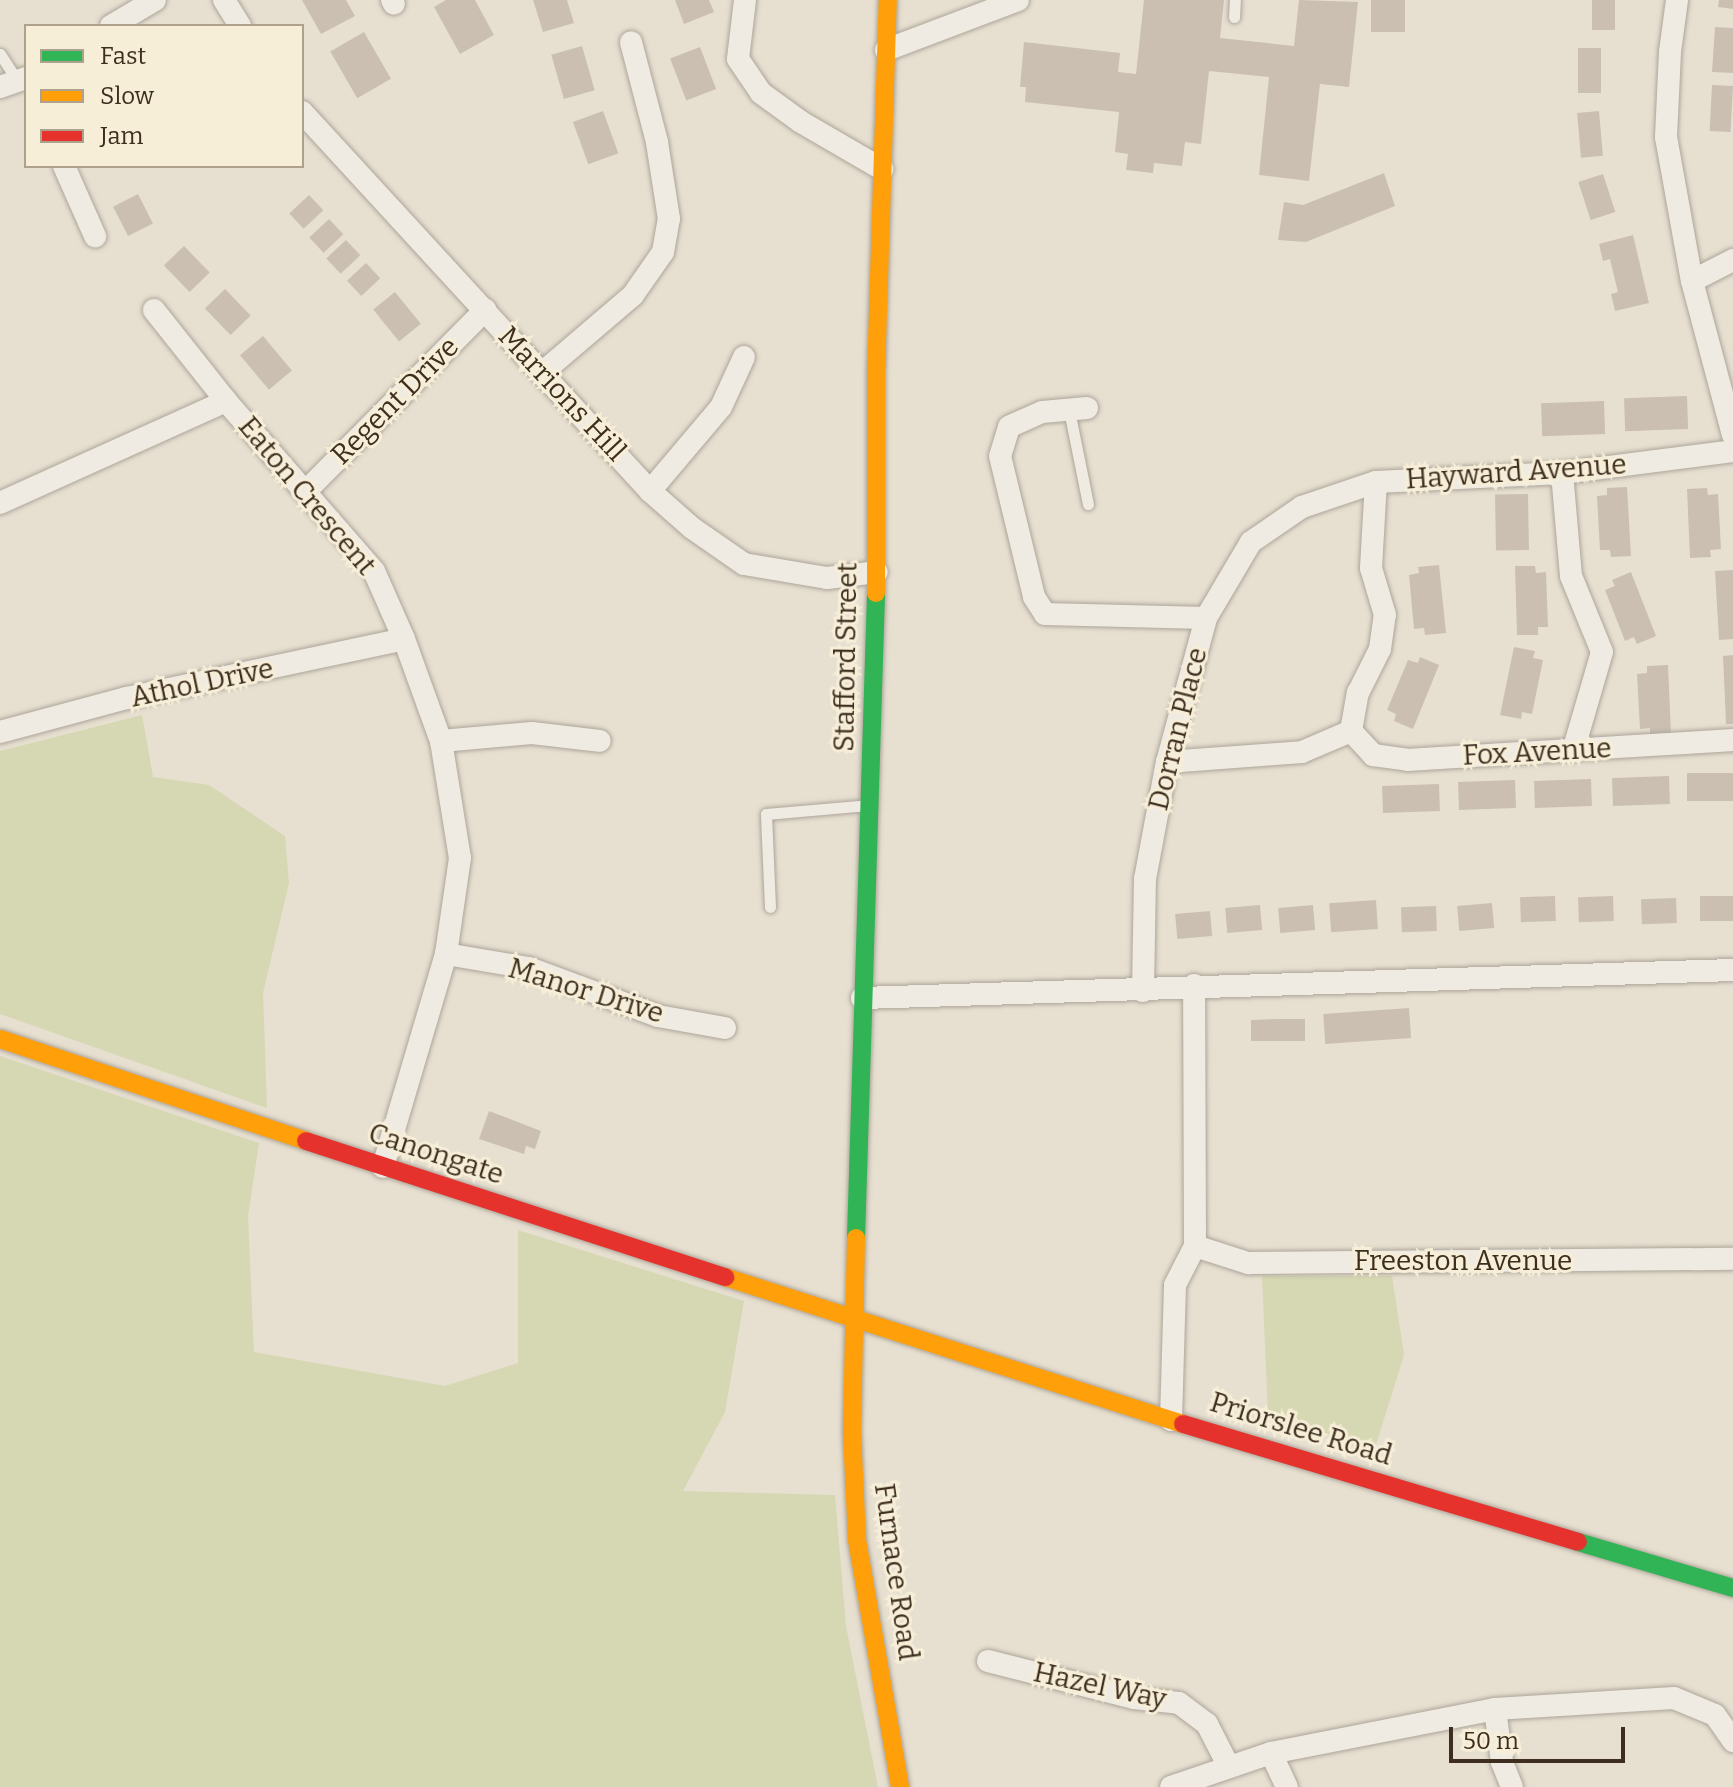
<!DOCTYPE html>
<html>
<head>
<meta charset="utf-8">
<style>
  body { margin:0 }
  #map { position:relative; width:1733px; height:1787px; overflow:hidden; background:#e7e0d1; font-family:Bitter,serif }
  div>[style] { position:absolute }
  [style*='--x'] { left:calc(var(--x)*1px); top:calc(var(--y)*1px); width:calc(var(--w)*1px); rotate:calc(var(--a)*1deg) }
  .green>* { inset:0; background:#d6d7b3 }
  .building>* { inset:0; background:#cbbfb2; transform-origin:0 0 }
  .roads { filter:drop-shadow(0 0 2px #ada599) drop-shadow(0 0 2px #ada599) }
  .lane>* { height:11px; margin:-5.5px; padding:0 5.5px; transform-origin:5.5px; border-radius:5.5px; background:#efebe3 }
  .street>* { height:22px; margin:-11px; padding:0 11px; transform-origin:11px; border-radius:11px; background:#efebe3 }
  .fast>* { height:18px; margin:-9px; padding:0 9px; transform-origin:9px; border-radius:9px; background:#30b455 }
  .slow>* { height:18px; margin:-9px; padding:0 9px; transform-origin:9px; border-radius:9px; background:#ff9f0a }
  .jam>* { height:18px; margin:-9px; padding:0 9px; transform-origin:9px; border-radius:9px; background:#e5322d }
  span { translate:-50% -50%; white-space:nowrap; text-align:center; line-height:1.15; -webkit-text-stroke:6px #f7eed8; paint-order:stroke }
  .street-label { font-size:28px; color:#3d2e20 }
  .legend { position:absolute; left:24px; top:24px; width:280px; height:144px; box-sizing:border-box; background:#f7eed8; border:2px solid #ada18e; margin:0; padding:10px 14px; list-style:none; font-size:24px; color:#3d2e20 }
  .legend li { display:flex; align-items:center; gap:16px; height:40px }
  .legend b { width:40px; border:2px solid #ada18e }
  .scale { position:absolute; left:1449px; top:1727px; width:176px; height:36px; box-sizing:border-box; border:4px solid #3d2e20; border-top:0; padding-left:10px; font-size:24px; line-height:28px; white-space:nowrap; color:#3d2e20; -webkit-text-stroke:6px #f7eed8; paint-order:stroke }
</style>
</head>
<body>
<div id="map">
  <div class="green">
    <i style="clip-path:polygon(142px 715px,153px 777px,209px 785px,285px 836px,289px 883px,263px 993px,267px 1108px,0 1014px,0 751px)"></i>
    <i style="clip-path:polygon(0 1056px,259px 1143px,248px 1216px,254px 1352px,445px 1386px,518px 1363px,518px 1230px,744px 1301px,725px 1412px,683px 1491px,835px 1495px,846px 1626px,878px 1787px,0 1787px)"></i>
    <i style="clip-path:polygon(1262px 1276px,1392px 1276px,1404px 1355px,1374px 1451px,1268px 1416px)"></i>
  </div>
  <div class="building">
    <i style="clip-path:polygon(302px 0,346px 0,355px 16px,321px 34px)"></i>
    <i style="clip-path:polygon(446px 0,475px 0,494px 35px,460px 54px,434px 7px)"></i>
    <i style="clip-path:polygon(533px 0,567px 0,574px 23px,543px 32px)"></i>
    <i style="clip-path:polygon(675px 0,709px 0,714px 12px,684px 24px)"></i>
    <i style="clip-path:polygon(1144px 0,1224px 0,1220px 38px,1294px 46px,1299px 0,1358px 2px,1349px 87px,1320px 84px,1309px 181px,1259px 175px,1269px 77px,1209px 71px,1201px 144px,1185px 142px,1182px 166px,1154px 163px,1153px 173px,1126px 170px,1128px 154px,1115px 152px,1119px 112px,1025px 102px,1026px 87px,1020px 87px,1024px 42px,1120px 53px,1118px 72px,1136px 74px)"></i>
    <i style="left:1371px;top:0;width:34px;height:32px"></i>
    <i style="left:1592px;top:0;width:23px;height:30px"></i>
    <i style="clip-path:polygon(1719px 0,1733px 0,1733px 9px,1718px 7px)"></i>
    <i style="clip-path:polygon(1715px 27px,1733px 28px,1733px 73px,1712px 72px)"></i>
    <i style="left:364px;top:32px;width:54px;height:39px;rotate:60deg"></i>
    <i style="left:582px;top:46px;width:46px;height:32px;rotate:74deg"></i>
    <i style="left:700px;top:47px;width:45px;height:32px;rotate:69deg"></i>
    <i style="left:1578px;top:48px;width:23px;height:45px"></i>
    <i style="left:1712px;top:85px;width:21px;height:46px;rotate:3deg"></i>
    <i style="left:603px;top:111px;width:45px;height:32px;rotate:70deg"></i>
    <i style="left:1599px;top:111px;width:45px;height:22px;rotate:85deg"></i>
    <i style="clip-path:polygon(1384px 173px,1395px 206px,1306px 242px,1278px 240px,1284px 202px,1303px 205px)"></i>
    <i style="left:1603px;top:174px;width:40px;height:26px;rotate:72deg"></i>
    <i style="left:138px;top:194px;width:33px;height:28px;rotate:63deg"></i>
    <i style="left:309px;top:195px;width:21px;height:27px;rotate:47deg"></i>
    <i style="left:329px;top:219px;width:21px;height:27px;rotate:47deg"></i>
    <i style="clip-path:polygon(1633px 235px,1649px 303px,1615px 311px,1611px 294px,1618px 292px,1614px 276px,1610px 259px,1603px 261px,1599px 244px)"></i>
    <i style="left:346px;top:240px;width:21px;height:27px;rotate:47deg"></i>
    <i style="left:184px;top:246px;width:37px;height:28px;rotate:46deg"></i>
    <i style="left:366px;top:263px;width:21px;height:26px;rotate:47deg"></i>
    <i style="left:225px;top:289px;width:37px;height:28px;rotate:46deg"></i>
    <i style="left:395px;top:292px;width:41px;height:28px;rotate:51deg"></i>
    <i style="left:263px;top:336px;width:45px;height:30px;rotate:50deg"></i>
    <i style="left:1687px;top:396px;width:33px;height:63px;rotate:88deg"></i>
    <i style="left:1604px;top:401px;width:33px;height:63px;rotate:88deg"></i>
    <i style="clip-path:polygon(1627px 487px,1631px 556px,1611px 557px,1610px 550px,1600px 550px,1597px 496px,1607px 495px,1607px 488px)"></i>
    <i style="clip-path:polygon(1707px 488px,1708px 495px,1718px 494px,1721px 549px,1710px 550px,1711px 557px,1690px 558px,1687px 489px)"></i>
    <i style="left:1528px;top:494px;width:56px;height:33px;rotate:89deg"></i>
    <i style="clip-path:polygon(1439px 565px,1446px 633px,1425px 635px,1424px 628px,1414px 629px,1409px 575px,1419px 573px,1418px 567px)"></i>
    <i style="clip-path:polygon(1515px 566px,1535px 566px,1536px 573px,1546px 572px,1548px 627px,1538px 627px,1538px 635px,1517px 635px)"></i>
    <i style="clip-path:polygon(1733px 570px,1733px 639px,1719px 640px,1715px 571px)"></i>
    <i style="clip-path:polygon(1631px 572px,1656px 636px,1637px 644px,1634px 637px,1625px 641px,1605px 590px,1615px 586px,1612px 580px)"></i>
    <i style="clip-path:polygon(1514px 647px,1535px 651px,1533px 658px,1543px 660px,1532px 714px,1522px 712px,1521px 719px,1500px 715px)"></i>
    <i style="clip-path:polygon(1733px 655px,1733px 724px,1726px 724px,1723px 656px)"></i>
    <i style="clip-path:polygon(1420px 657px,1439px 665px,1413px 729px,1394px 721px,1396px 714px,1387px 710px,1408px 660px,1418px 663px)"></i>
    <i style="clip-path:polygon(1668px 665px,1671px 734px,1650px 735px,1650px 728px,1640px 729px,1637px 674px,1647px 673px,1647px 666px)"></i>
    <i style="left:1733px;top:773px;width:28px;height:46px;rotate:90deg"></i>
    <i style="left:1669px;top:776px;width:28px;height:57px;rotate:88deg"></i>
    <i style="left:1591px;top:779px;width:27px;height:57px;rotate:88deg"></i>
    <i style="left:1515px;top:780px;width:28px;height:57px;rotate:88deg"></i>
    <i style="left:1439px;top:784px;width:27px;height:57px;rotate:88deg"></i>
    <i style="left:1555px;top:896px;width:25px;height:35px;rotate:88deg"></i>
    <i style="left:1613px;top:896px;width:25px;height:35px;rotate:88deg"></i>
    <i style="left:1733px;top:896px;width:25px;height:33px;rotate:90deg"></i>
    <i style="left:1676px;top:898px;width:25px;height:35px;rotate:88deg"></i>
    <i style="left:1376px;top:900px;width:29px;height:47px;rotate:86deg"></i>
    <i style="left:1492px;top:903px;width:25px;height:35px;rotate:85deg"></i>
    <i style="left:1260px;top:905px;width:25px;height:35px;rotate:85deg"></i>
    <i style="left:1313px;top:905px;width:25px;height:35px;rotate:85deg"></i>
    <i style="left:1436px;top:906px;width:25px;height:35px;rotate:88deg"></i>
    <i style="left:1210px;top:911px;width:25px;height:35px;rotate:85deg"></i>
    <i style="left:1409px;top:1008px;width:30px;height:86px;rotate:86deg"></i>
    <i style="clip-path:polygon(1279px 1019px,1305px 1019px,1305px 1041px,1251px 1041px,1251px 1020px)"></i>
    <i style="clip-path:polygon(489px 1111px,541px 1131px,535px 1149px,526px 1146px,524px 1154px,479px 1139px)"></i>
  </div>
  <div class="roads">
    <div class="lane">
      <i style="--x:1234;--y:17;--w:17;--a:-87"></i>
      <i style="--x:0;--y:54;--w:33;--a:57"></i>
      <i style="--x:1069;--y:410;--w:96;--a:78.6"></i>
      <i style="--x:770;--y:907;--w:93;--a:-92.5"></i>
      <i style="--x:766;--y:814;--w:102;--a:-5"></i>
    </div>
    <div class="street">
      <i style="--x:224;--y:0;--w:31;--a:58"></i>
      <i style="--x:392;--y:0;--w:4;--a:63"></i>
      <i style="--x:745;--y:0;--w:59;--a:96.8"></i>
      <i style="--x:738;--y:59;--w:41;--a:55.9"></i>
      <i style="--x:761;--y:93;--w:49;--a:35.9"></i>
      <i style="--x:801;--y:122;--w:94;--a:30.1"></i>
      <i style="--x:1677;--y:0;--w:52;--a:97.7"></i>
      <i style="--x:1670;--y:52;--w:85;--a:92.7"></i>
      <i style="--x:1666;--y:137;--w:146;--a:79.8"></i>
      <i style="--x:111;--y:26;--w:51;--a:-30.6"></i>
      <i style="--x:886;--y:50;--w:141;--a:-20.7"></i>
      <i style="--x:0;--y:87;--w:28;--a:-19"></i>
      <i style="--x:302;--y:112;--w:515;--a:47.44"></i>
      <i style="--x:650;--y:491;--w:56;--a:41.4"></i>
      <i style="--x:692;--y:528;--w:63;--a:34.7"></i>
      <i style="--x:744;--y:564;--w:84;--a:9.6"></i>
      <i style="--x:827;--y:578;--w:50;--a:-6.8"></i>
      <i style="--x:64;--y:166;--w:77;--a:66.1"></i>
      <i style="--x:1733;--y:260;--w:46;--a:152.9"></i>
      <i style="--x:1692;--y:281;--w:159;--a:75.1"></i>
      <i style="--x:154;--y:310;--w:116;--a:51.6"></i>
      <i style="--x:226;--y:401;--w:225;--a:49"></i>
      <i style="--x:374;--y:571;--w:74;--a:66.2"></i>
      <i style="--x:404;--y:639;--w:109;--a:70.1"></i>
      <i style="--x:441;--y:741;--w:119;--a:80.8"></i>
      <i style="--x:460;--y:858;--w:97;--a:98.3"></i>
      <i style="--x:446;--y:954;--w:222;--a:106.5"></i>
      <i style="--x:543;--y:372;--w:118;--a:-40.5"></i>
      <i style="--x:633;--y:295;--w:52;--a:-55.1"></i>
      <i style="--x:663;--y:252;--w:34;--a:-80"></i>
      <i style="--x:669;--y:219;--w:78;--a:-98.9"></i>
      <i style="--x:657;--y:142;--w:103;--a:-104.6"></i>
      <i style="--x:1087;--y:408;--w:45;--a:174.9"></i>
      <i style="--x:1042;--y:412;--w:36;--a:156"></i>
      <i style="--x:1009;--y:427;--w:30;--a:107"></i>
      <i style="--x:1000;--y:456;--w:145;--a:76.4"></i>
      <i style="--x:1034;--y:597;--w:20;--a:57"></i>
      <i style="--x:1045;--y:614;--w:161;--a:1.4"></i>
      <i style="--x:1562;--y:473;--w:103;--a:85"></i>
      <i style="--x:1571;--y:576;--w:82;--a:67.8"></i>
      <i style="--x:1602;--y:652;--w:103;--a:106.3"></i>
      <i style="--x:306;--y:491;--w:255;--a:-45.3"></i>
      <i style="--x:650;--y:491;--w:110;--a:-49.8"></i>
      <i style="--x:721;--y:407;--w:55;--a:-65.3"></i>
      <i style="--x:0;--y:503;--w:248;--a:-24.3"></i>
      <i style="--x:1351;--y:731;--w:33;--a:47"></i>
      <i style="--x:1373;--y:755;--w:34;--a:8"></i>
      <i style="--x:1407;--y:760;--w:327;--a:-3.5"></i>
      <i style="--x:0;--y:732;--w:131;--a:-15"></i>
      <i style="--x:127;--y:698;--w:283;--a:-12"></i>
      <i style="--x:441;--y:741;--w:91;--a:-5"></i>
      <i style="--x:532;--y:733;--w:68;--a:6.7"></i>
      <i style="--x:1167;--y:762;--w:135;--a:-4.2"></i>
      <i style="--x:1302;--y:752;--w:53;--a:-23.2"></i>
      <i style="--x:1351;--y:731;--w:39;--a:-80"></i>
      <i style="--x:1358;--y:693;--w:49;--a:-63.4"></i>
      <i style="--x:1380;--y:649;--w:34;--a:-82"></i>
      <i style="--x:1385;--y:615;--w:49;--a:-106.6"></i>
      <i style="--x:1371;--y:568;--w:86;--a:-86.7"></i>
      <i style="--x:446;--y:954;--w:84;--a:9.6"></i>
      <i style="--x:529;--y:968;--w:138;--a:20.4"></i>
      <i style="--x:658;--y:1016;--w:68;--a:10.2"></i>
      <i style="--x:1143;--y:991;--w:112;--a:-89"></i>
      <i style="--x:1145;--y:879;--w:119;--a:-79.4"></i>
      <i style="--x:1167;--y:762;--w:149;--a:-74.8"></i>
      <i style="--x:1206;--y:618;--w:88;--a:-59.4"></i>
      <i style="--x:1251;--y:542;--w:62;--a:-34.5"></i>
      <i style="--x:1302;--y:507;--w:78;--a:-18.7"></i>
      <i style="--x:1376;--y:482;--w:186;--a:-2.8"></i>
      <i style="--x:1562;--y:473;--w:172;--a:-7.3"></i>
      <i style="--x:862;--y:998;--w:871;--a:-1.84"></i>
      <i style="--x:1195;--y:1246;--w:56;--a:17.8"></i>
      <i style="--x:1248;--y:1263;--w:485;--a:-0.5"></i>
      <i style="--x:1171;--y:1420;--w:135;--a:-88.3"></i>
      <i style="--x:1175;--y:1285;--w:44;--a:-62.9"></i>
      <i style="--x:1195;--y:1246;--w:261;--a:-90.2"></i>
      <i style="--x:988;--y:1661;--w:151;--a:14.2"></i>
      <i style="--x:1134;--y:1698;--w:45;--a:6.3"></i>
      <i style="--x:1179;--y:1703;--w:35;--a:37"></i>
      <i style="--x:1207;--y:1724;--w:48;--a:62.9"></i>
      <i style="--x:1271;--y:1753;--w:38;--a:65"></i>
      <i style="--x:1171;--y:1787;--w:106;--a:-18.8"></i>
      <i style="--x:1271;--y:1753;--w:228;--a:-11.1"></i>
      <i style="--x:1512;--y:1787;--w:27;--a:-112"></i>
      <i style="--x:1502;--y:1762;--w:53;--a:-97.5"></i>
      <i style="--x:1495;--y:1709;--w:179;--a:-3.5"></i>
      <i style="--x:1674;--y:1698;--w:44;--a:22.5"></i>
      <i style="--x:1715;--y:1715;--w:32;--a:55"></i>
    </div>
    <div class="fast">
      <i style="--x:856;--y:1238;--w:645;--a:-88.22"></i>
      <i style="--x:1578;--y:1542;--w:162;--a:16.5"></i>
    </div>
    <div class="slow">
      <i style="--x:876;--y:593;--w:219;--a:-90"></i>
      <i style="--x:876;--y:374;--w:374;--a:-88.2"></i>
      <i style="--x:0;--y:1039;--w:323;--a:18.4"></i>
      <i style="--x:856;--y:1238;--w:195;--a:91.2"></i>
      <i style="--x:852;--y:1433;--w:107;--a:87.3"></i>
      <i style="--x:857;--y:1540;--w:251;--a:80.1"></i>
      <i style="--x:725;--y:1277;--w:481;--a:17.8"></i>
    </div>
    <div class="jam">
      <i style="--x:306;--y:1141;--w:441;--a:18"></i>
      <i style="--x:1183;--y:1424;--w:412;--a:16.6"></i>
    </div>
  </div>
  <div class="street-label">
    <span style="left:562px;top:394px;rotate:47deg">Marrions Hill</span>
    <span style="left:395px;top:401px;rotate:-45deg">Regent Drive</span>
    <span style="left:1516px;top:472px;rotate:-4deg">Hayward Avenue</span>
    <span style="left:307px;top:496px;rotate:50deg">Eaton Crescent</span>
    <span style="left:846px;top:657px;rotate:-89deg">Stafford Street</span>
    <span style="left:202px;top:683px;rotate:-12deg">Athol Drive</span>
    <span style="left:1178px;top:729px;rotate:-76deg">Dorran Place</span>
    <span style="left:1537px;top:752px;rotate:-3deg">Fox Avenue</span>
    <span style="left:586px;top:991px;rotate:17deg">Manor Drive</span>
    <span style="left:436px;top:1154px;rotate:18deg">Canongate</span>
    <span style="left:1463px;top:1261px">Freeston Avenue</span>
    <span style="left:1301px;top:1429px;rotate:17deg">Priorslee Road</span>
    <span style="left:896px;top:1572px;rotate:82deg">Furnace Road</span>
    <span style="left:1100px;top:1686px;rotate:12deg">Hazel Way</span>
  </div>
  <ul class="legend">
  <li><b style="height:10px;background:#30b455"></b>Fast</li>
  <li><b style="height:10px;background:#ff9f0a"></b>Slow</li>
  <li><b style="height:10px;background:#e5322d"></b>Jam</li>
  </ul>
  <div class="scale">50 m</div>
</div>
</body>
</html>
